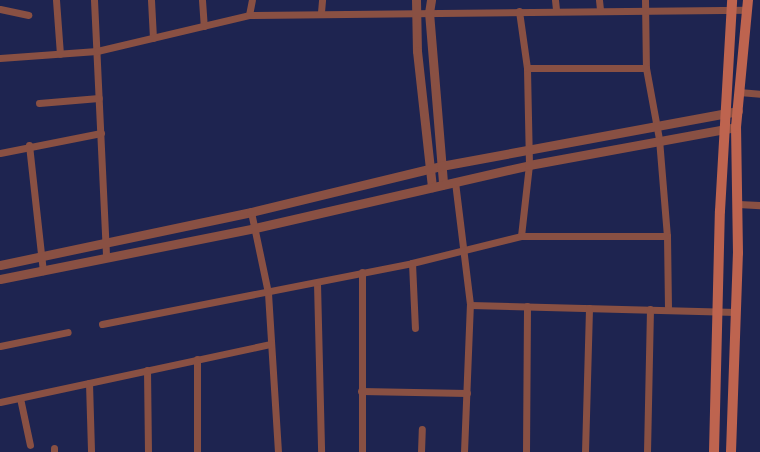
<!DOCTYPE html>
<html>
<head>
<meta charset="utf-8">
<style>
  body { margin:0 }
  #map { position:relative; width:760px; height:452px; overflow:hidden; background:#1e2450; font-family:"PT Sans Narrow",sans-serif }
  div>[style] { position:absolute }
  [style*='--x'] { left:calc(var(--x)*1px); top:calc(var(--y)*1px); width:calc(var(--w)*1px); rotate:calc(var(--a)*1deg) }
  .minor>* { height:7px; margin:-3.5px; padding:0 3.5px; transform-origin:3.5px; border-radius:3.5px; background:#895043 }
  .tertiary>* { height:9px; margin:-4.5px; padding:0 4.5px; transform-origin:4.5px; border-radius:4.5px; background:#895043 }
  .secondary>* { height:10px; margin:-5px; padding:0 5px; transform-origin:5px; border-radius:5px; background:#be644f }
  span { translate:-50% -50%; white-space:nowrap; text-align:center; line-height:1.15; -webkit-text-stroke:3.5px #1e2450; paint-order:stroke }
</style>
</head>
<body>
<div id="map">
  <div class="minor">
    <i style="--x:56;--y:0;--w:54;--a:85.8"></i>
    <i style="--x:94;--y:0;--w:258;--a:87.3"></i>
    <i style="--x:151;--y:0;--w:38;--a:87"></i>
    <i style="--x:202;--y:0;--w:26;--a:86"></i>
    <i style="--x:555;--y:0;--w:9;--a:84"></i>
    <i style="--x:599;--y:0;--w:9;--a:84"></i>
    <i style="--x:645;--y:0;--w:68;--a:89.2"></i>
    <i style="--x:646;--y:68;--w:72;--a:79.6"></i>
    <i style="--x:659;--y:139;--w:97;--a:85.3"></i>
    <i style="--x:667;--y:236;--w:72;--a:89.2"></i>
    <i style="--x:0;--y:9;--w:29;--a:12"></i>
    <i style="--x:519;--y:11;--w:58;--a:82"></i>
    <i style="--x:321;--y:12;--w:12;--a:-85"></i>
    <i style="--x:249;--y:15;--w:15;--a:-79"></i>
    <i style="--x:0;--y:58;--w:97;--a:-4.1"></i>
    <i style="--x:97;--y:51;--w:156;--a:-13.3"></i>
    <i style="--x:249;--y:15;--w:498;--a:-0.6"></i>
    <i style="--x:739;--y:92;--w:21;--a:5"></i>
    <i style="--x:39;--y:103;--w:60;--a:-4.8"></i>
    <i style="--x:29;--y:145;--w:127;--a:83.7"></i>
    <i style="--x:0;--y:153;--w:103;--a:-11.2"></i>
    <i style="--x:455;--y:182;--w:124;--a:83"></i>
    <i style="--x:470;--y:305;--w:266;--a:1.5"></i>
    <i style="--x:738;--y:204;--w:22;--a:3"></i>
    <i style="--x:251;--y:212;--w:83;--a:78.1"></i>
    <i style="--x:268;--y:293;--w:159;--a:86.4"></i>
    <i style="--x:521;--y:236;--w:71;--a:-83.6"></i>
    <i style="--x:529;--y:165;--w:97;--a:-91.2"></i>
    <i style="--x:527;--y:68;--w:119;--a:0"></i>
    <i style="--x:412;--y:263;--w:65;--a:87.4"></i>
    <i style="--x:317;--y:283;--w:169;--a:88.6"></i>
    <i style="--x:102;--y:324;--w:316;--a:-11.1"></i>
    <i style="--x:412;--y:263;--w:112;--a:-13.9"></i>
    <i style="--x:521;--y:236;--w:146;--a:0"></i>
    <i style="--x:0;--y:346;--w:69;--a:-11.6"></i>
    <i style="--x:147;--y:370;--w:82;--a:89.3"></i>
    <i style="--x:89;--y:383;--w:69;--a:88.3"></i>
    <i style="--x:361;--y:391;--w:106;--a:1.1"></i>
    <i style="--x:20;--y:398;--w:48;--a:78"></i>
    <i style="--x:0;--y:402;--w:277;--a:-12.1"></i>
    <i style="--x:54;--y:448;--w:4;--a:90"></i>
    <i style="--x:197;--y:452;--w:93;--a:-90"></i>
    <i style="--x:362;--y:452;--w:180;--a:-90"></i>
    <i style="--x:421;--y:452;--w:23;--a:-88"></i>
    <i style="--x:464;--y:452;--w:147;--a:-87.7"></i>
    <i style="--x:526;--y:452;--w:146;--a:-89.6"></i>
    <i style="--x:585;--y:452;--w:144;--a:-88.4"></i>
    <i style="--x:647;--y:452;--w:143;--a:-88.8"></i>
  </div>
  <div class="tertiary">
    <i style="--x:416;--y:0;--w:51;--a:88.9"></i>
    <i style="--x:417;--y:51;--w:137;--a:83.7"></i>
    <i style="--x:431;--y:0;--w:12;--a:99"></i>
    <i style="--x:429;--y:12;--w:173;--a:85.3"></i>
    <i style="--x:0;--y:265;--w:257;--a:-11.9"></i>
    <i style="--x:251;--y:212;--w:195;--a:-13.6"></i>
    <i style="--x:441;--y:166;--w:302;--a:-10.5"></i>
    <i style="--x:0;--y:279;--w:260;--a:-11.3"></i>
    <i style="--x:255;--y:228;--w:281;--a:-12.9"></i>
    <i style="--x:529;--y:165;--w:210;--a:-10.4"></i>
  </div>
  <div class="secondary">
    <i style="--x:714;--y:452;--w:241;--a:-88.6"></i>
    <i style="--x:720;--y:211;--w:211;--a:-86.7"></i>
    <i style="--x:731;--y:452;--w:199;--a:-88"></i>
    <i style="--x:738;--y:253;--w:126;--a:-90.9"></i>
    <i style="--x:736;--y:127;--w:128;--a:-84.6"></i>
  </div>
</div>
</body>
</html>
